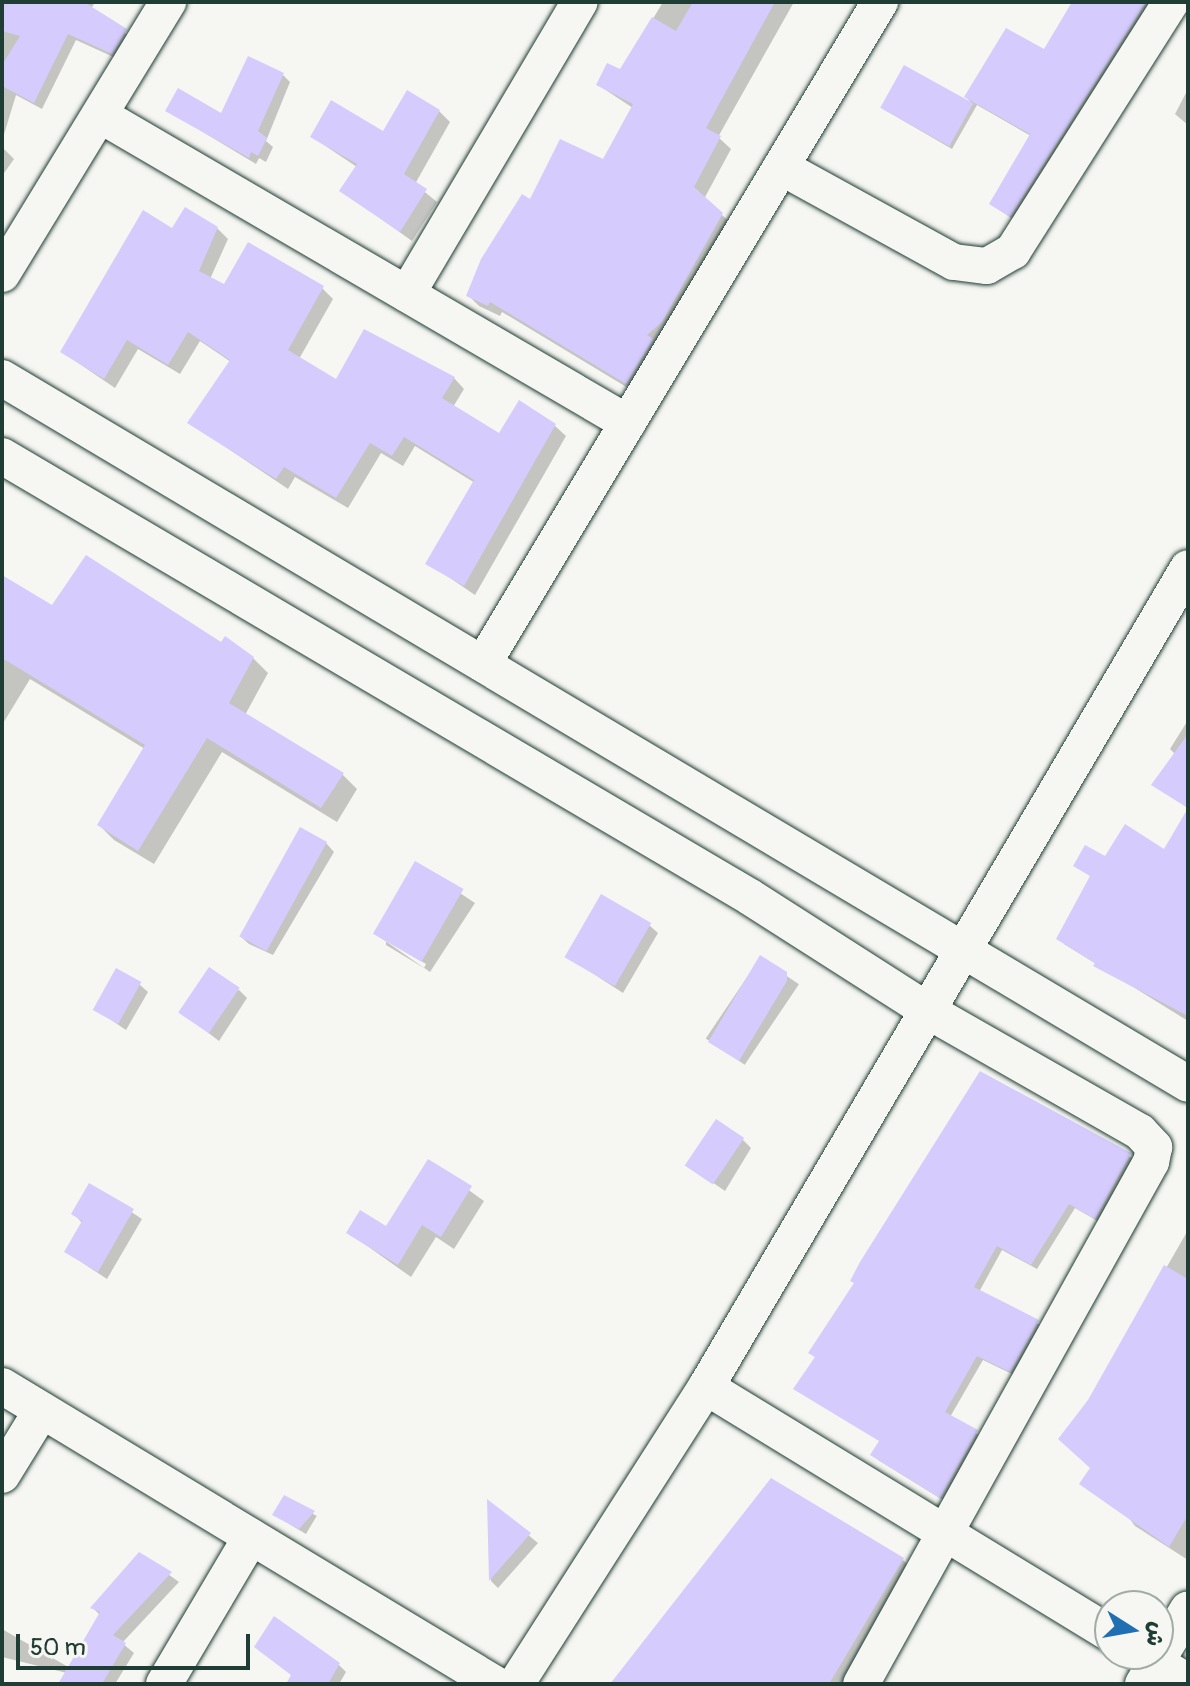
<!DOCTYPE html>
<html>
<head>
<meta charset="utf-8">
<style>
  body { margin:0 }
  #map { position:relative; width:1190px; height:1686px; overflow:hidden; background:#f6f6f2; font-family:Pangolin,"Playpen Sans Arabic",sans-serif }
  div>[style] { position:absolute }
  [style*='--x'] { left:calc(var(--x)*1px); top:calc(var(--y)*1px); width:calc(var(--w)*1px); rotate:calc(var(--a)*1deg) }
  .shadow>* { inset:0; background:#0003; transform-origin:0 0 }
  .building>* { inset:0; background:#d6cbfd; transform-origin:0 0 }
  .roads { filter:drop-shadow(0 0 2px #1f3d34) drop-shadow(0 0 2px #1f3d34) }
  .street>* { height:36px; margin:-18px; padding:0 18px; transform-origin:18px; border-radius:18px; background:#f6f6f2 }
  span { translate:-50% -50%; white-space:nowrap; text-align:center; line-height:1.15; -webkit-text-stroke:7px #f6f6f2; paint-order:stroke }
  .frame { position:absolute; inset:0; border:4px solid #1f3d34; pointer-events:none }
  .north { position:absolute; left:1094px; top:1590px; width:80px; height:80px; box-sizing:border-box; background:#f6f6f2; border:2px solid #a0aca6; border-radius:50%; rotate:101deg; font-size:22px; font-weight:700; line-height:32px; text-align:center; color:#1f3d34 }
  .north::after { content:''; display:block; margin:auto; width:28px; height:36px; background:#1f6fb2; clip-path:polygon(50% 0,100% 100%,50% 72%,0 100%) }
  .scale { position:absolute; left:16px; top:1634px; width:234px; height:36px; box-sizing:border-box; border:4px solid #1f3d34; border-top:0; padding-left:10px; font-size:24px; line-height:28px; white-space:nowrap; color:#1f3d34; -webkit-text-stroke:6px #f6f6f2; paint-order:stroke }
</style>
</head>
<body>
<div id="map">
  <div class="shadow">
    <i style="clip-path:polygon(2px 2px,95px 2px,91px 9px,133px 39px,120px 60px,76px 40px,42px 109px,16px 95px,2px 141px)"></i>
    <i style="clip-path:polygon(663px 2px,794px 2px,718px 137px,731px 149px,704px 199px,733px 225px,638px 394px,502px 312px,500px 316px,479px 306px,468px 295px,531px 202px,604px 162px,633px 108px,598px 85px,621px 72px)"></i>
    <i style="clip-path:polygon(1074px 2px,1156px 2px,1017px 222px,991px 204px,1031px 136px,977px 105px,952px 149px,883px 109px,905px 67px,973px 105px,966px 97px,1045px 51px)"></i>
    <i style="clip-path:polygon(283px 75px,290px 82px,266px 141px,273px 147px,266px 162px,259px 158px,256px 164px,168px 111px,222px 115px)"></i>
    <i style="clip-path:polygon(1188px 89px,1188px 125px,1175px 114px)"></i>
    <i style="clip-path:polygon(439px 111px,450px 122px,415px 184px,437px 202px,412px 241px,342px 191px,357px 167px,312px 137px,384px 133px)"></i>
    <i style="clip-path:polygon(2px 147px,14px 159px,2px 176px)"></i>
    <i style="clip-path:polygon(217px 228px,228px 239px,210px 279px,225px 287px,322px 288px,333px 299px,299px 359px,336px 381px,454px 378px,464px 389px,453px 407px,499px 436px,555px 426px,566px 436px,475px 595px,428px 563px,475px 483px,415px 446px,403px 466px,381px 453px,348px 508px,295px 477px,288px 489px,190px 423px,231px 362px,200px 341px,180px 374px,138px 349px,115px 388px,62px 352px,173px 230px)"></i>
    <i style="clip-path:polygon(2px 580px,52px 608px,222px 645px,253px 658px,268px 673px,245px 715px,342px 774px,357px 789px,337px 822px,222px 752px,154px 864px,114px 840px,99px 825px,145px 749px,30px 679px,2px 725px)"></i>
    <i style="clip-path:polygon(1188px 720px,1188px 808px,1153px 785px,1175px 754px,1170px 749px)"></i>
    <i style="clip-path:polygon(1188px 812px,1188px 1021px,1064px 944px,1092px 877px,1076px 866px,1164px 852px)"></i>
    <i style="clip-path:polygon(326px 843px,334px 852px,273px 955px,249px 944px,240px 936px)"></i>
    <i style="clip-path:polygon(evenodd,416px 864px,475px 903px,430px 972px,374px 933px,416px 864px,386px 940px,426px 964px,424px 968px,386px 945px,386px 940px)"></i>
    <i style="clip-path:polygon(649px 925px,658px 933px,623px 993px,566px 956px)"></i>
    <i style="left:760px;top:958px;width:47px;height:97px;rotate:34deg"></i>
    <i style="clip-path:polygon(139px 984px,148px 992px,126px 1030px,95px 1009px)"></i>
    <i style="clip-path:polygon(239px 990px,247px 998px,219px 1041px,181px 1012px)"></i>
    <i style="clip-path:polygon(981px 1074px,1136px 1160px,1101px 1223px,1075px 1208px,1037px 1269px,1002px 1250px,979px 1292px,1044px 1327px,1016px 1376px,983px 1360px,950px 1417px,982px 1437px,946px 1502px,878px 1460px,881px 1442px,817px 1358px)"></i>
    <i style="clip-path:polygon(742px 1139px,751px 1148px,725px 1191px,690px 1167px)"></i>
    <i style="clip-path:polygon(428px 1161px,484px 1201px,454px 1249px,436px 1237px,411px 1277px,349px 1233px,387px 1229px)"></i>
    <i style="clip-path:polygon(90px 1185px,142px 1219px,107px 1279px,66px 1252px,82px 1223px,74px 1214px)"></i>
    <i style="clip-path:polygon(1188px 1230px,1188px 1560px,1135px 1526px,1092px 1468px,1090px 1401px)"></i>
    <i style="left:285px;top:1497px;width:37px;height:21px;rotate:31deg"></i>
    <i style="clip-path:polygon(489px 1503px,538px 1543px,498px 1588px,491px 1581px)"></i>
    <i style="clip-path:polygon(140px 1554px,179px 1582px,122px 1643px,134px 1653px,115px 1684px,61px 1684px,67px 1673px,2px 1657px,2px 1629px,70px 1668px,100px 1615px,93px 1608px)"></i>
    <i style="clip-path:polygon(903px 1560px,920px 1577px,856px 1684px,613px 1684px)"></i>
    <i style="clip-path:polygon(339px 1665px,346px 1672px,339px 1684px,289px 1684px)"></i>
  </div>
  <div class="building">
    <i style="clip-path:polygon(2px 2px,84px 2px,127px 29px,112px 54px,68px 34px,34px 103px,2px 86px,2px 65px,20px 36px,2px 31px)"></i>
    <i style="clip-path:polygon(693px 2px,775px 2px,706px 128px,721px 136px,694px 187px,723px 213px,662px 322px,647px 335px,653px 339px,626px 384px,490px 302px,488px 306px,466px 296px,481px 259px,522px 194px,530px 199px,560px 139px,603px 159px,633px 104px,596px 85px,607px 63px,620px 69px,652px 17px,676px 31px)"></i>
    <i style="clip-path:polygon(1072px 2px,1146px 2px,1010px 217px,989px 204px,1030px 134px,964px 97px,1006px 28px,1044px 49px)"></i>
    <i style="clip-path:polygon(248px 56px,284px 73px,258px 131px,267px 138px,258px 156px,251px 152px,249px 158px,165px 111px,178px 88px,221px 113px)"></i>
    <i style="left:904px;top:65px;width:79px;height:49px;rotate:29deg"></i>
    <i style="clip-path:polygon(407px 90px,440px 110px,404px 174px,427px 189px,400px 232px,339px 191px,357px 164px,310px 137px,331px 100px,383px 131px)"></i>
    <i style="clip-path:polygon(185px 207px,218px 227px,199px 271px,224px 284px,248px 242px,324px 286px,288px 350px,336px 379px,364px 329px,455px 377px,442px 398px,499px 433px,519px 400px,556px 424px,464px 586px,425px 564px,474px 480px,404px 437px,392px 456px,370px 443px,336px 498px,284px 467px,276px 479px,187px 423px,230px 360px,188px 332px,168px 365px,127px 340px,104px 379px,60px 352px,143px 210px,172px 228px)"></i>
    <i style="clip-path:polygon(86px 555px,221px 642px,225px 636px,254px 657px,229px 703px,344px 773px,321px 808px,207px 738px,138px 851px,97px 825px,145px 745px,2px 658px,2px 575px,52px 605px)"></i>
    <i style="clip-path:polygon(1188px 734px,1188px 1016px,1093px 966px,1095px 963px,1056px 939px,1090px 876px,1073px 866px,1085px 845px,1105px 856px,1125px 824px,1164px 849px,1188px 808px,1151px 785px)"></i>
    <i style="left:300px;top:827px;width:31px;height:125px;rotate:29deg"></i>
    <i style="left:415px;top:861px;width:56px;height:84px;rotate:30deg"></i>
    <i style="left:601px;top:894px;width:58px;height:73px;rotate:30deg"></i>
    <i style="clip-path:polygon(760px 955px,787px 972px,787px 981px,739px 1061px,708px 1042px)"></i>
    <i style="left:209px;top:967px;width:37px;height:55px;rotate:34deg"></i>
    <i style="left:116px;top:968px;width:29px;height:48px;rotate:29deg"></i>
    <i style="clip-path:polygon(980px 1071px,1131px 1153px,1095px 1219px,1069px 1204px,1031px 1265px,997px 1246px,974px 1287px,1039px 1320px,1010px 1372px,977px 1356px,945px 1412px,978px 1430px,940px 1498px,870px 1455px,879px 1441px,793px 1389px,815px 1357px,808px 1353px,854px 1283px,850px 1281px,860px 1262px)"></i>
    <i style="left:716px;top:1119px;width:34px;height:56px;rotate:34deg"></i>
    <i style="clip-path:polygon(428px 1159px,472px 1186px,441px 1237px,422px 1225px,398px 1265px,346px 1233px,360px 1210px,386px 1226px)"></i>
    <i style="clip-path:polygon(89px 1183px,134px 1209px,98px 1272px,64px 1252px,82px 1221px,71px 1214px)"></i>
    <i style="clip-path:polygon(1164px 1265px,1188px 1279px,1188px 1515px,1169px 1547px,1079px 1484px,1090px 1468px,1058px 1439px,1088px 1400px)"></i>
    <i style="clip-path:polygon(771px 1478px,904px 1558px,829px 1684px,610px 1684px)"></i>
    <i style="clip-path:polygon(284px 1495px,315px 1511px,299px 1529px,272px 1515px)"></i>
    <i style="clip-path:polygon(487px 1499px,531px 1533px,489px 1581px)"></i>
    <i style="clip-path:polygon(139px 1552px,172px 1572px,113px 1635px,126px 1643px,102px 1684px,58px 1684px,100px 1612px,90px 1608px)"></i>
    <i style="clip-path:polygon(274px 1616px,340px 1663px,328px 1684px,286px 1684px,291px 1675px,254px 1647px)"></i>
  </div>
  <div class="roads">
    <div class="street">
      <i style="--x:100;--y:115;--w:611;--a:30.26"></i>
      <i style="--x:781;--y:167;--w:197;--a:28.8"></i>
      <i style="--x:954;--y:262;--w:33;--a:7"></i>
      <i style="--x:987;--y:266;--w:30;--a:-30"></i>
      <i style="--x:1013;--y:251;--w:295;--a:-57.6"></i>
      <i style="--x:2;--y:274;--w:319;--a:-58.6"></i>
      <i style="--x:407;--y:294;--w:339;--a:-59.4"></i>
      <i style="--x:2;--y:378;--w:1380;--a:30.76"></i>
      <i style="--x:2;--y:456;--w:868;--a:30.52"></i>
      <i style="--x:750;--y:897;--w:211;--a:32.6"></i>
      <i style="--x:928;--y:1011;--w:244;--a:29.7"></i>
      <i style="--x:1140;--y:1132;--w:21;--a:47"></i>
      <i style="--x:1154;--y:1147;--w:15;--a:101"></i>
      <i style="--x:1151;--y:1162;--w:597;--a:119.05"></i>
      <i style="--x:483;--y:664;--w:772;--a:-59.05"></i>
      <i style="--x:2;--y:1386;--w:576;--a:31.15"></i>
      <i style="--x:706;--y:1387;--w:474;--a:31.4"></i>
      <i style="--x:2;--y:1475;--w:76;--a:-58.4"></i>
      <i style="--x:1142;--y:1654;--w:54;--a:31.3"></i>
      <i style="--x:164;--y:1684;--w:171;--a:-59.4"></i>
      <i style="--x:516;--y:1684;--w:353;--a:-57.4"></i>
      <i style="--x:706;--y:1387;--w:950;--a:-59.52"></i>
      <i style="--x:1143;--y:1684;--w:87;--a:-59"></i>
    </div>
  </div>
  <div class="frame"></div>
  <div class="north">ش</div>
  <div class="scale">50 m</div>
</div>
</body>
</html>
